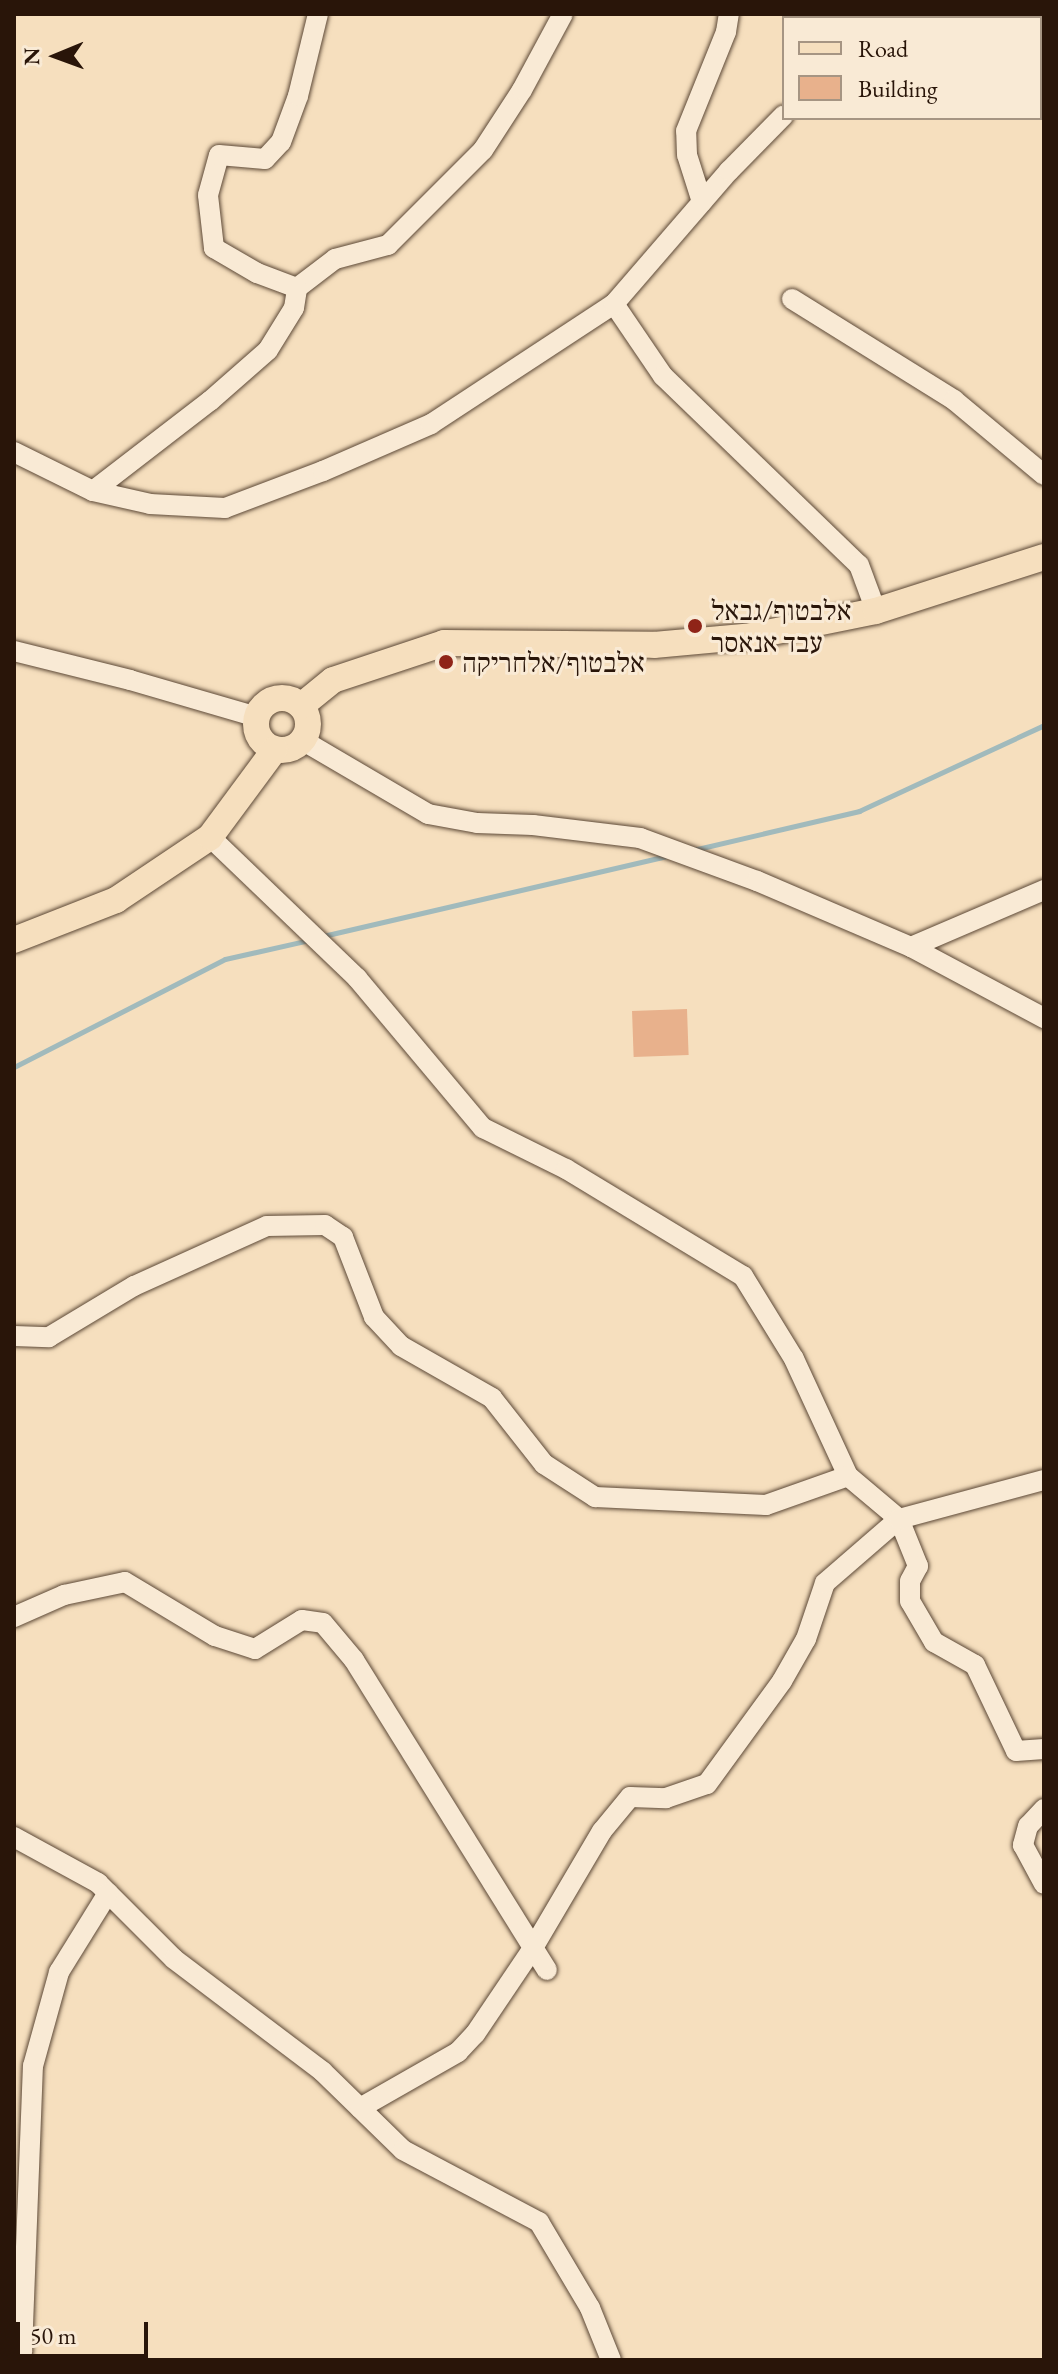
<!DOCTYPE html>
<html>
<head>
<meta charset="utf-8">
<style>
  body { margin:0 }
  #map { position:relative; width:1058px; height:2374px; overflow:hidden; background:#f6dfbe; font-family:"EB Garamond","Frank Ruhl Libre",serif }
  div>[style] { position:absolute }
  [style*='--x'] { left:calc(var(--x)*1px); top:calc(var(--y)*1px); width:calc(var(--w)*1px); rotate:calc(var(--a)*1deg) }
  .stream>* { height:5px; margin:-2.5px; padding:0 2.5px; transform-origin:2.5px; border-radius:2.5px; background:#a1babc }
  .building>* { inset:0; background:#e8b18c; transform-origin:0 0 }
  .roads { filter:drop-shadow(0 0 2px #5c4836) drop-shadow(0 0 2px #5c4836) }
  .minor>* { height:20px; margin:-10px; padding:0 10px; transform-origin:10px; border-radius:10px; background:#f9ead5 }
  .major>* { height:26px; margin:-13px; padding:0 13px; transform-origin:13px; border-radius:13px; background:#f6dfbe }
  .major>.ring { margin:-13px; padding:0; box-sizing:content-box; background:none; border:26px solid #f6dfbe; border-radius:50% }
  .dots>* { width:22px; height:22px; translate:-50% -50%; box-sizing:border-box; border:4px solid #f9ead5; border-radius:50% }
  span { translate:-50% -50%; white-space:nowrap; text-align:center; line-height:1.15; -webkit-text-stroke:6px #f9ead5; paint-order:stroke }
  .poi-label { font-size:28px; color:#291509 }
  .left { translate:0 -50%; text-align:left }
  .frame { position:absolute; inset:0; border:16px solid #291509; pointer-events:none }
  .legend { position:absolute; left:782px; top:16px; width:260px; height:104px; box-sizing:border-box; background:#f9ead5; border:2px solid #a69583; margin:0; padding:10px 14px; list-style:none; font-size:24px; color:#291509 }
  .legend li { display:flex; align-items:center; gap:16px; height:40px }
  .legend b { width:40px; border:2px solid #a69583 }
  .north { position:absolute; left:16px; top:16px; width:80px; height:80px; -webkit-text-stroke:6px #f9ead5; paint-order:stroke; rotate:269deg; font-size:22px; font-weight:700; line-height:32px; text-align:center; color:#291509 }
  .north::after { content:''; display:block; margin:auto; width:28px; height:36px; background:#291509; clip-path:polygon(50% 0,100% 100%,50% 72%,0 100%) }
  .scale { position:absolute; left:16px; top:2322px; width:132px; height:36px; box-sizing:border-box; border:4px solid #291509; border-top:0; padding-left:10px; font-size:24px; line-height:28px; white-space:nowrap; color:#291509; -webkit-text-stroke:6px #f9ead5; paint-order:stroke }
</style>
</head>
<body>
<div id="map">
  <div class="stream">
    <i style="--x:693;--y:850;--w:171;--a:-13.2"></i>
    <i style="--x:859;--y:811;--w:204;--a:-24.9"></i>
    <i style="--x:323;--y:936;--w:353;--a:-13.1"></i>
    <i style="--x:14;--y:1067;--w:237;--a:-27.1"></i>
    <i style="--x:225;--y:959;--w:86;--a:-12.7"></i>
  </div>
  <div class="building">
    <i style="left:687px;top:1009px;width:46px;height:55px;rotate:88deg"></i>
  </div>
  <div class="roads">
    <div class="minor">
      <i style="--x:865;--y:18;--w:4;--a:-76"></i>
      <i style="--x:902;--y:18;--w:9;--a:-27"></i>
      <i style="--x:702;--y:202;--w:49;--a:-107.7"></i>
      <i style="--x:687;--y:155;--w:24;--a:-92"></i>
      <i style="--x:686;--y:131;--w:107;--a:-68"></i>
      <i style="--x:726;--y:32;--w:18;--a:-81"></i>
      <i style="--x:297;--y:288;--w:48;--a:-37.3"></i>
      <i style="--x:335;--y:259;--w:55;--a:-14.8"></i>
      <i style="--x:388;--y:245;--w:134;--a:-45"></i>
      <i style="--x:483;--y:150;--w:72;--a:-57"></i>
      <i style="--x:522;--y:90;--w:86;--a:-61.7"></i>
      <i style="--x:792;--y:299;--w:191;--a:31.9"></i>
      <i style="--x:954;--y:400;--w:117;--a:39.8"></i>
      <i style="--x:614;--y:304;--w:87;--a:55.8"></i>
      <i style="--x:663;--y:376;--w:272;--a:44"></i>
      <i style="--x:859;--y:565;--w:49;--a:69.7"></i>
      <i style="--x:14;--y:452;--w:88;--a:26.3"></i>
      <i style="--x:93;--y:491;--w:58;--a:12.8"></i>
      <i style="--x:150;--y:504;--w:75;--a:3.1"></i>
      <i style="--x:225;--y:508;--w:105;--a:-20.7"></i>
      <i style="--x:323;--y:471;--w:118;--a:-23.5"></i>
      <i style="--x:431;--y:424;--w:219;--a:-33.3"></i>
      <i style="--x:614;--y:304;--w:176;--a:-49.2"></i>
      <i style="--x:729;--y:171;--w:78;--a:-45.5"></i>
      <i style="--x:93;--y:491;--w:148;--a:-37.6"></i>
      <i style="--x:210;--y:401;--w:77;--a:-41.3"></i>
      <i style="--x:268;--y:350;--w:49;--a:-58.2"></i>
      <i style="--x:294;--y:308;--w:20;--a:-81"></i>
      <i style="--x:297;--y:288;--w:43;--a:-159.4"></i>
      <i style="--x:257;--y:273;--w:50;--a:-149.8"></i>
      <i style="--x:214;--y:248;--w:53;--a:-96.5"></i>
      <i style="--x:208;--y:195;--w:41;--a:-74.6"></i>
      <i style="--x:219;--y:155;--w:46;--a:5"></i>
      <i style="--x:265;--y:159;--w:23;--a:-47"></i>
      <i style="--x:281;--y:142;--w:49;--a:-69.7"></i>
      <i style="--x:298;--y:96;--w:84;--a:-76.3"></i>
      <i style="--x:14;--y:651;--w:120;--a:14"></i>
      <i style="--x:130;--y:680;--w:132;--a:16.2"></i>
      <i style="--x:302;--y:740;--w:146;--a:30.4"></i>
      <i style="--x:428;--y:814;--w:50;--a:10.4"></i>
      <i style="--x:477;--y:823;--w:56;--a:2"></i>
      <i style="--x:533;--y:825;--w:108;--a:6.9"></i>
      <i style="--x:640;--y:838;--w:125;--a:20.2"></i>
      <i style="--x:757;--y:881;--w:168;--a:23.2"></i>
      <i style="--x:911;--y:947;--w:151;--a:28.1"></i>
      <i style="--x:210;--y:837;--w:204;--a:43.8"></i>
      <i style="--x:357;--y:978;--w:196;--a:50"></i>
      <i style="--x:483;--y:1128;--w:93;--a:26.3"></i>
      <i style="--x:566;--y:1169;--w:207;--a:31.2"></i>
      <i style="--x:743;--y:1276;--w:97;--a:58.4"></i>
      <i style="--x:794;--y:1359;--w:129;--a:65.2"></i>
      <i style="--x:848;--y:1476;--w:67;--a:40.1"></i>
      <i style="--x:899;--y:1519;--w:51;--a:68"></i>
      <i style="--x:918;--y:1566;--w:17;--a:118"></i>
      <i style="--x:910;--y:1581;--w:20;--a:90"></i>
      <i style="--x:910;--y:1601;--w:48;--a:59.7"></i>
      <i style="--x:934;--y:1642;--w:47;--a:29.3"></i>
      <i style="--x:975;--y:1665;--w:95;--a:64.5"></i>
      <i style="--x:1016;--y:1751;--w:28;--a:-4"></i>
      <i style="--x:911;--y:947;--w:145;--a:-23.2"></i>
      <i style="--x:14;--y:1336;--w:35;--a:2"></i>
      <i style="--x:49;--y:1337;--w:99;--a:-31"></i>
      <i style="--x:134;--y:1286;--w:146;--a:-24.3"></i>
      <i style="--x:267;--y:1226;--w:58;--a:-1"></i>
      <i style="--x:325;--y:1225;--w:22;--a:34"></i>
      <i style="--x:343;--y:1237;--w:86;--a:68.8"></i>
      <i style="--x:374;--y:1317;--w:40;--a:47"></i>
      <i style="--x:401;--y:1346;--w:105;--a:29.7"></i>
      <i style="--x:492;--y:1398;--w:84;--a:51.8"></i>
      <i style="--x:544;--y:1464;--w:61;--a:32.9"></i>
      <i style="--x:595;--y:1497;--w:171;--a:2.7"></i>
      <i style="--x:766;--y:1505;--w:87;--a:-19.5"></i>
      <i style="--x:14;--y:1617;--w:55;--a:-23.7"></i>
      <i style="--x:64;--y:1595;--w:62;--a:-12"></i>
      <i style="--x:125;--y:1582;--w:105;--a:31"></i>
      <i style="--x:215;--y:1636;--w:42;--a:18"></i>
      <i style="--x:255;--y:1649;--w:55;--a:-31.7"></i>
      <i style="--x:302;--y:1620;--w:21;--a:8"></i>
      <i style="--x:323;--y:1623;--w:48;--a:50"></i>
      <i style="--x:354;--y:1660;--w:365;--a:58.1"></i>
      <i style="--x:1044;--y:1809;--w:23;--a:133"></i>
      <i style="--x:1028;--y:1826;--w:20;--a:105"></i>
      <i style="--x:1023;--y:1845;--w:44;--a:61.7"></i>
      <i style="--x:14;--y:1837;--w:96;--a:28.7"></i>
      <i style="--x:98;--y:1883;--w:107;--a:45"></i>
      <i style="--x:174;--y:1959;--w:186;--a:37.1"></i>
      <i style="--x:322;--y:2071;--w:113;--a:44.3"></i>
      <i style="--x:403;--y:2150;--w:154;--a:27.9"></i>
      <i style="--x:539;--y:2222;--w:100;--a:59.3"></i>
      <i style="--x:590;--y:2308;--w:56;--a:68"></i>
      <i style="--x:360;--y:2108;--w:113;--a:-29.7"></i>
      <i style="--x:458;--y:2052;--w:25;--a:-47"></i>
      <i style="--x:475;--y:2034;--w:104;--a:-56"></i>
      <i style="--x:533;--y:1948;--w:136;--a:-59.5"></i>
      <i style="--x:602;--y:1831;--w:44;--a:-50.5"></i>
      <i style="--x:630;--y:1797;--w:36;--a:2"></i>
      <i style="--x:666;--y:1798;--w:43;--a:-18.9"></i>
      <i style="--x:707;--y:1784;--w:127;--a:-53.9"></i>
      <i style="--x:782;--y:1681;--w:48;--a:-60.3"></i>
      <i style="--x:806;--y:1639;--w:59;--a:-71.3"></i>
      <i style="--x:825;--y:1583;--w:98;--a:-40.9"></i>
      <i style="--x:899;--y:1519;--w:150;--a:-15.1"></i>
      <i style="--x:14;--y:2358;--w:11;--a:-41"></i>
      <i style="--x:22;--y:2351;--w:285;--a:-87.8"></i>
      <i style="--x:33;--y:2066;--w:98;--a:-74.5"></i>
      <i style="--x:59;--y:1972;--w:93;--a:-58.2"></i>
    </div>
    <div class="major">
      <i class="ring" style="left:256px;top:698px;width:26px;height:26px"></i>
      <i style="--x:301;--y:706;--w:41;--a:-39.1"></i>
      <i style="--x:333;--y:680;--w:117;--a:-18.4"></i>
      <i style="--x:444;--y:643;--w:210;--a:0.5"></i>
      <i style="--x:654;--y:645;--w:98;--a:-5.2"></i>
      <i style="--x:752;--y:636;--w:126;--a:-11.4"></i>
      <i style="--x:876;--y:611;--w:176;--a:-17.8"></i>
      <i style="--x:14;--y:940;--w:110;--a:-21.4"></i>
      <i style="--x:116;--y:900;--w:113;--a:-33.8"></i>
      <i style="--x:210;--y:837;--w:109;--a:-53.5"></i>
    </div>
  </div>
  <div class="dots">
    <i style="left:695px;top:626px;background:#8f2418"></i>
    <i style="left:446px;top:662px;background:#8f2418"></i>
  </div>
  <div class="poi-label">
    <span class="left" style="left:711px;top:626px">אלבטוף/גבאל<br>עבד אנאסר</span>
    <span class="left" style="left:462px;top:662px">אלבטוף/אלחריקה</span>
  </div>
  <div class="frame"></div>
  <ul class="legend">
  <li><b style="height:10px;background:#f6dfbe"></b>Road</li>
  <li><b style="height:22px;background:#e8b18c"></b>Building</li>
  </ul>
  <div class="north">N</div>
  <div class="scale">50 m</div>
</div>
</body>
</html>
